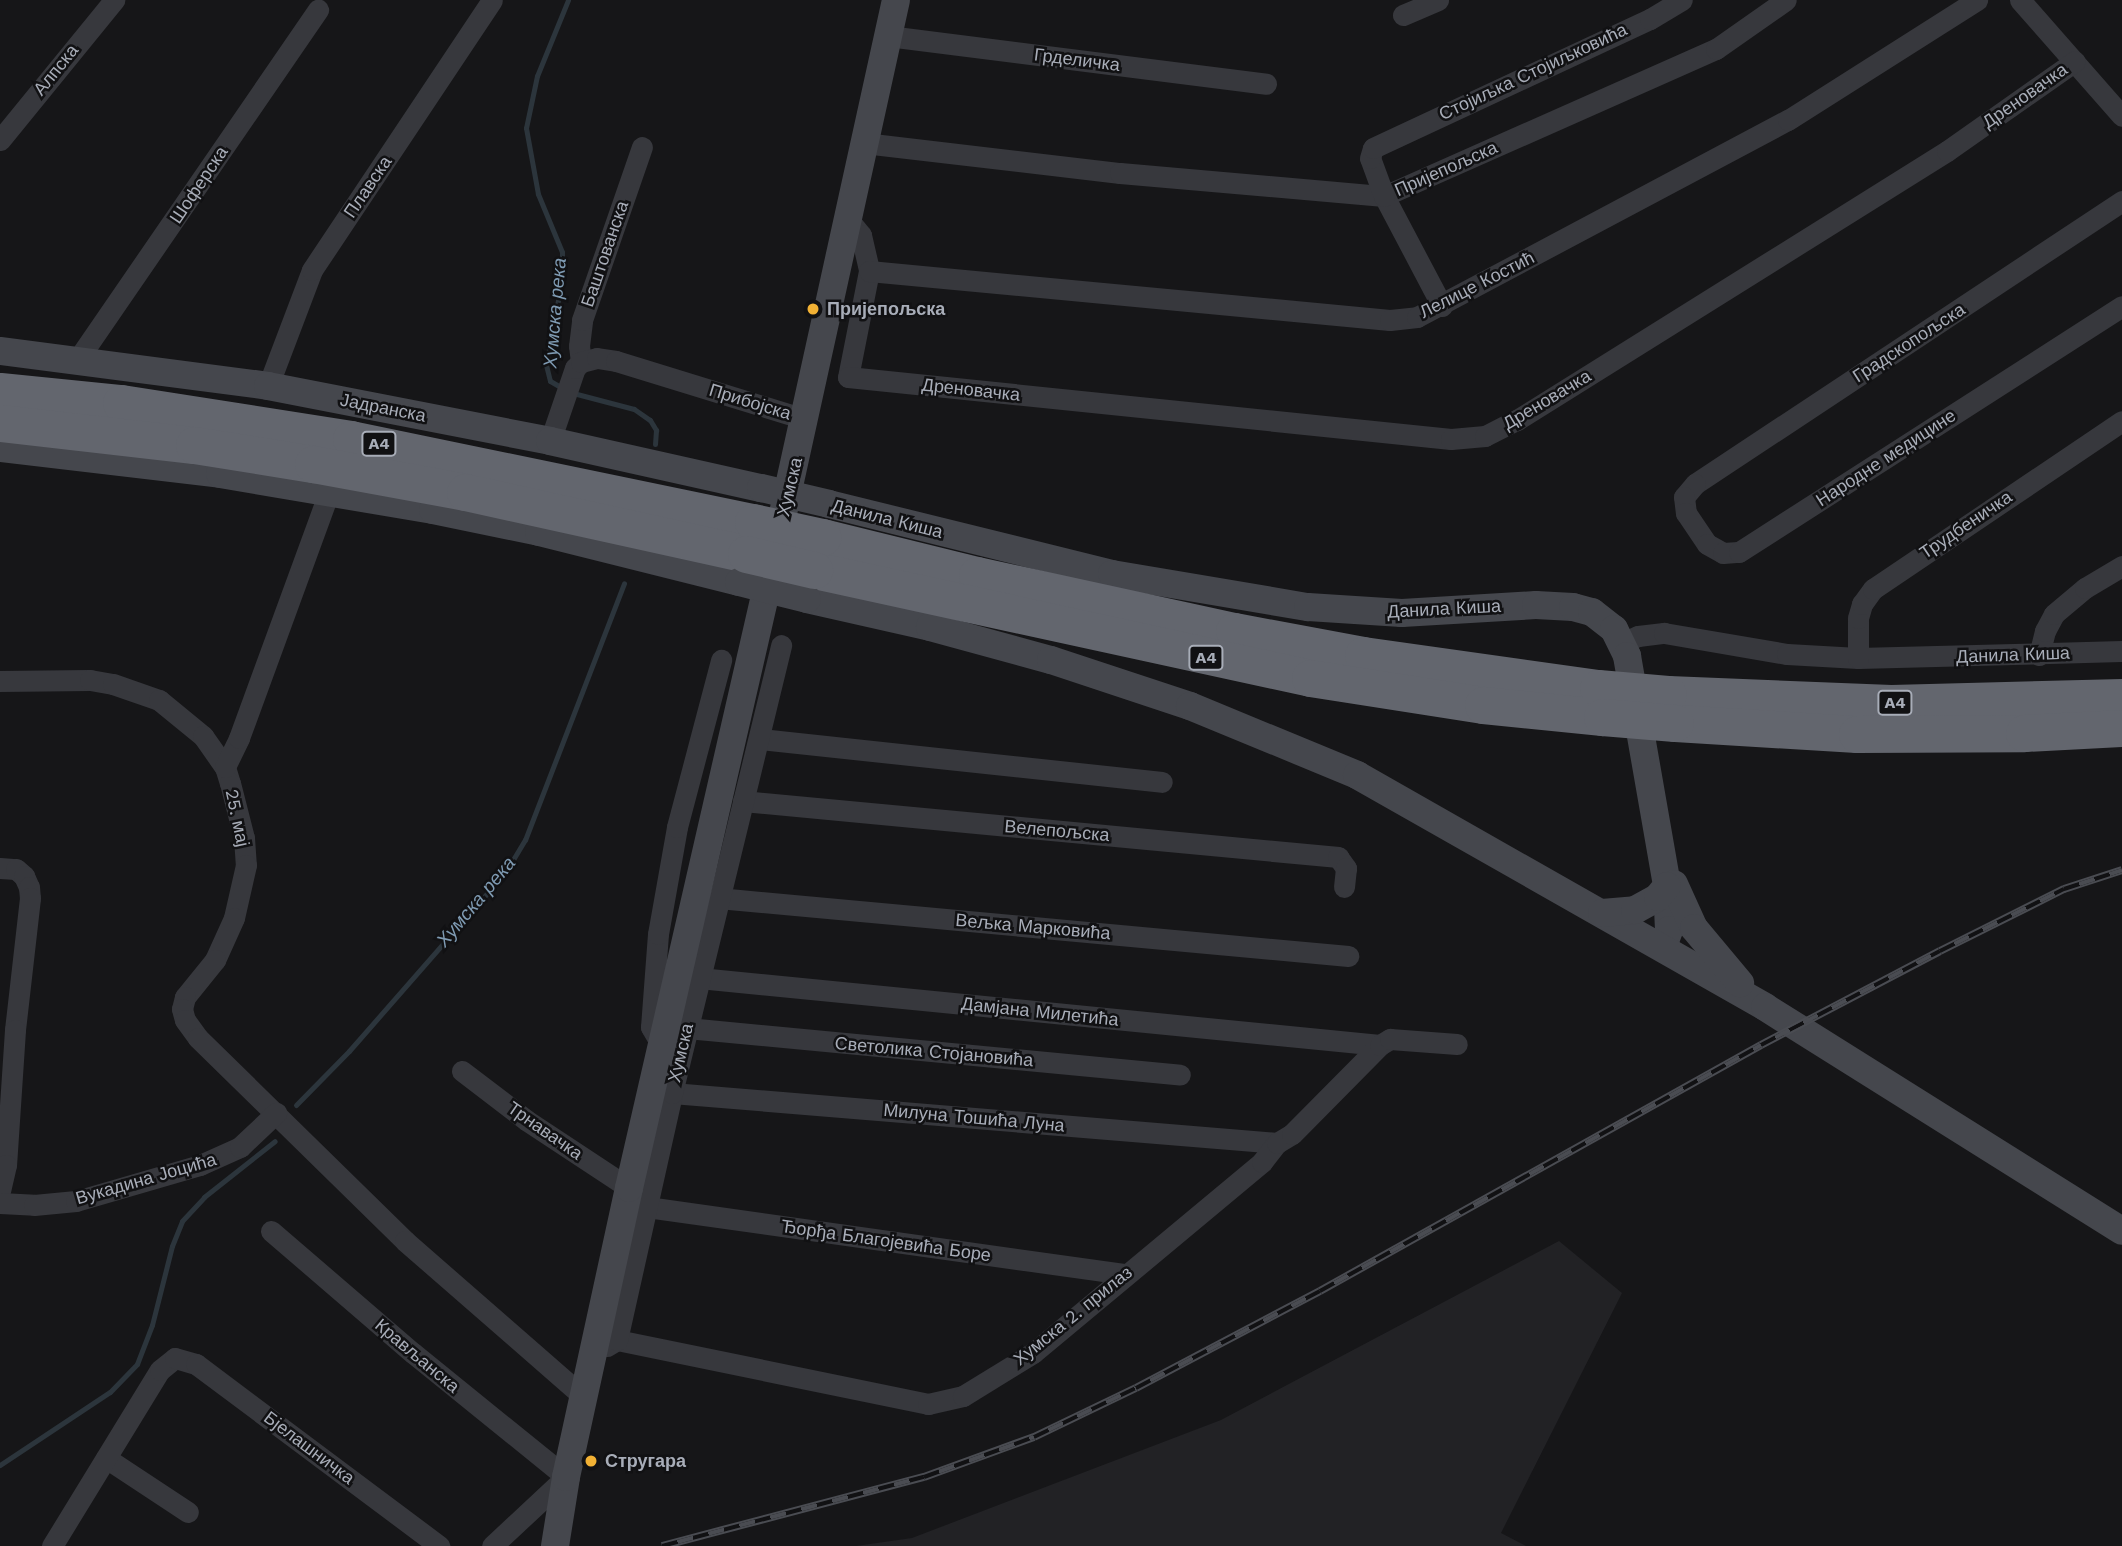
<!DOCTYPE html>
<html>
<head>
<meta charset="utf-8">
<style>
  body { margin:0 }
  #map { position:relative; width:2122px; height:1546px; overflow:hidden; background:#161618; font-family:"Work Sans",sans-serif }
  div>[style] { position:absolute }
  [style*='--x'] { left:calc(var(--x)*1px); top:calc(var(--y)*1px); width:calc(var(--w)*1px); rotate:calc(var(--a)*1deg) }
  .built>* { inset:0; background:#222225 }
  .stream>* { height:5px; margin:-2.5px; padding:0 2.5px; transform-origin:2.5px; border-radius:2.5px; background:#2c353c }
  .street>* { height:21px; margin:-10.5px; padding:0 10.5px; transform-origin:10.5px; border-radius:10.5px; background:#37383d }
  .secondary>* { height:28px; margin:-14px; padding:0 14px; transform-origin:14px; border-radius:14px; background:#45474d }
  .highway>* { height:37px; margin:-18.5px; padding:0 18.5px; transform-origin:18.5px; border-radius:18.5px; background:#63666e }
  .rail>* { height:8px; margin-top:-4px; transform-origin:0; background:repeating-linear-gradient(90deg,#111113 0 16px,#4a4c52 0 32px); box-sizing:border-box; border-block:2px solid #4a4c52 }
  .secondary-bridge>* { height:28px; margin:-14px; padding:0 14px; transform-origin:14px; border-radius:14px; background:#45474d }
  .highway-bridge>* { height:37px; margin:-18.5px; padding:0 18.5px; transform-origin:18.5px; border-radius:18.5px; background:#63666e }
  .dots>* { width:19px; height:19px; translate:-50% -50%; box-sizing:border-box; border:4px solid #111113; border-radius:50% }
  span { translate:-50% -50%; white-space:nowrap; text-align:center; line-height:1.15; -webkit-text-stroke:5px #111113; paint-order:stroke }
  .shield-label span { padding:2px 5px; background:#111113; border:2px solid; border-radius:5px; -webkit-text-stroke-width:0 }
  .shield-label { font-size:16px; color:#a8adb8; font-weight:700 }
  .street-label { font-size:18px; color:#a8adb8 }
  .poi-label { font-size:18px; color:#a8adb8; font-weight:700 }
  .left { translate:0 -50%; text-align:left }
  .water-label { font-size:19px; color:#7f9bb3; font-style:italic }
</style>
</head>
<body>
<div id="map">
  <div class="built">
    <i style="clip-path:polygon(1559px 1241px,1622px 1293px,1501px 1533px,1526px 1546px,856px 1546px,912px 1538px,1221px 1420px)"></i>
  </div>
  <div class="stream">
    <i style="--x:564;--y:389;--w:16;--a:-150"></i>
    <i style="--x:550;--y:381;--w:16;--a:-104"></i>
    <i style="--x:546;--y:365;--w:87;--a:-79.5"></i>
    <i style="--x:562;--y:279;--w:27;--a:-90"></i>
    <i style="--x:562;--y:252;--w:63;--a:-112.5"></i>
    <i style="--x:538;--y:194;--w:67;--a:-100.3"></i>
    <i style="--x:526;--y:128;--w:53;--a:-78.1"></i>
    <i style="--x:537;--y:76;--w:82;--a:-67.8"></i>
    <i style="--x:573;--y:393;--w:63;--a:14.7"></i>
    <i style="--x:634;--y:409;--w:19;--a:35"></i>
    <i style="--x:650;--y:420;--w:12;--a:59"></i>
    <i style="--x:656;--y:430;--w:14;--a:94"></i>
    <i style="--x:296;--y:1105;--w:76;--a:-45.5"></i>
    <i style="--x:349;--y:1051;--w:237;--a:-48.8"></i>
    <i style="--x:505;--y:873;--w:39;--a:-59"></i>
    <i style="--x:525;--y:840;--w:275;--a:-68.9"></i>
    <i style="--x:0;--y:1465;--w:132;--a:-33.6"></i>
    <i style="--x:110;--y:1392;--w:39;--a:-46"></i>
    <i style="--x:137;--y:1364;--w:42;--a:-69"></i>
    <i style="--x:152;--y:1325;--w:81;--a:-75.8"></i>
    <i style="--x:172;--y:1246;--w:27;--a:-68"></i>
    <i style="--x:182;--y:1221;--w:33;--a:-47"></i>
    <i style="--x:204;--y:1197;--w:90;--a:-38.3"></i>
  </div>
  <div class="street">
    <i style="--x:2020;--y:0;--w:154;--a:48.7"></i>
    <i style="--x:1403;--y:15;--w:38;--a:-23"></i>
    <i style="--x:888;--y:36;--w:381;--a:7.2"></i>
    <i style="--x:0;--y:140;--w:181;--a:-50.8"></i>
    <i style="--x:864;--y:143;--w:258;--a:6.7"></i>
    <i style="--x:1120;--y:173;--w:265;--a:5"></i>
    <i style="--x:1384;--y:196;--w:363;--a:-23.9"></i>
    <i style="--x:1716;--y:49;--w:85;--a:-35"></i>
    <i style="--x:2122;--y:201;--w:512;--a:146.47"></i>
    <i style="--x:1695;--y:484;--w:17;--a:130"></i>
    <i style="--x:1684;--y:497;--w:16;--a:83"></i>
    <i style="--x:1686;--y:513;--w:37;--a:56"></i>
    <i style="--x:1707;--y:544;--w:18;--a:29"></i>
    <i style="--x:1723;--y:553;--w:16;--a:-4"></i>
    <i style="--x:1739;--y:552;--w:455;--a:-32.7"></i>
    <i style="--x:848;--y:219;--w:21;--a:51"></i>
    <i style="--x:861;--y:235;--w:37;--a:77"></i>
    <i style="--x:869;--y:271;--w:108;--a:101.2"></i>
    <i style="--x:848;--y:377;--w:606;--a:5.87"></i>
    <i style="--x:1451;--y:439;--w:34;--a:-5"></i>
    <i style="--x:1485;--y:436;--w:36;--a:-27"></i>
    <i style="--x:1517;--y:420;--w:507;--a:-32.03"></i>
    <i style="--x:1947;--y:151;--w:156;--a:-35.1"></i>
    <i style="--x:869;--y:271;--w:523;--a:5.37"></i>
    <i style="--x:1390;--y:320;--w:27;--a:-6"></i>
    <i style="--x:1417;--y:317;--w:420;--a:-28"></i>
    <i style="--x:1788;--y:120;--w:224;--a:-32.4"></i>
    <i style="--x:1442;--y:306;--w:124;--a:-117.8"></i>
    <i style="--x:1384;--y:196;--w:40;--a:-110.2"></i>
    <i style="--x:1370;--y:158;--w:10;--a:-73"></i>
    <i style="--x:1373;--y:148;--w:306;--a:-25"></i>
    <i style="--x:1650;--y:19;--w:37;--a:-31"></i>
    <i style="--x:78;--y:359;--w:424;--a:-55.5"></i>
    <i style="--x:581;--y:362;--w:16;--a:-97"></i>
    <i style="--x:579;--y:346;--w:26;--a:-83"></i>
    <i style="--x:582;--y:320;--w:183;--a:-70.9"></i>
    <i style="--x:268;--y:386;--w:124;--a:-69.2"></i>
    <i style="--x:312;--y:270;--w:324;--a:-56.3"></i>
    <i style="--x:550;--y:441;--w:77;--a:-71.1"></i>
    <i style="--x:575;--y:368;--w:8;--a:-45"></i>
    <i style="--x:581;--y:362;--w:16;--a:-14"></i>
    <i style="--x:597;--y:358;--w:19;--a:9"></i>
    <i style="--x:616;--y:361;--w:198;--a:17.1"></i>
    <i style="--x:1622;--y:643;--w:17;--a:-24"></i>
    <i style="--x:1638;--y:636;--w:26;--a:-7"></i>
    <i style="--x:1664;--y:633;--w:125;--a:9.7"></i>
    <i style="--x:1787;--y:654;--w:71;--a:3.2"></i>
    <i style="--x:1858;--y:658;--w:264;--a:-1.5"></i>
    <i style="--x:2039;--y:655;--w:25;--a:-76"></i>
    <i style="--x:2045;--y:631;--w:19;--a:-62"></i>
    <i style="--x:2054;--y:614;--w:40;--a:-40"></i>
    <i style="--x:2085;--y:588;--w:43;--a:-30.7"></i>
    <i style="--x:1858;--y:658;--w:40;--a:-90"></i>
    <i style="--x:1858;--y:618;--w:15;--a:-74"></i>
    <i style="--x:1862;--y:604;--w:19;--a:-54"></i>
    <i style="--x:1873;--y:589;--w:300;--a:-34"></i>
    <i style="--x:0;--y:681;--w:90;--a:-0.6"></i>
    <i style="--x:90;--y:680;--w:23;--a:10"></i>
    <i style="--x:113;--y:684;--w:49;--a:19.2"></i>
    <i style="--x:159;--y:700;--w:57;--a:39.3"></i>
    <i style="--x:203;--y:736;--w:38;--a:55"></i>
    <i style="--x:225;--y:767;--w:17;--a:73"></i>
    <i style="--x:230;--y:783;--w:57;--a:75.7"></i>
    <i style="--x:244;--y:838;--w:27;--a:86"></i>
    <i style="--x:246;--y:865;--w:54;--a:102.8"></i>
    <i style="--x:234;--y:918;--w:46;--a:114.3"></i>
    <i style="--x:215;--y:960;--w:48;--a:129"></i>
    <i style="--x:185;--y:997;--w:12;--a:104"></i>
    <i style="--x:182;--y:1009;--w:11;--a:75"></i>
    <i style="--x:185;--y:1020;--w:22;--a:54"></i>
    <i style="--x:198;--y:1038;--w:290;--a:44.4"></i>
    <i style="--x:405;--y:1241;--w:237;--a:41.1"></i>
    <i style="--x:760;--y:739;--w:404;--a:6.1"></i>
    <i style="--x:225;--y:767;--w:32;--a:-64"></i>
    <i style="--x:239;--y:738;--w:262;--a:-69.9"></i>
    <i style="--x:743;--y:801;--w:598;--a:5.38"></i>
    <i style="--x:1338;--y:857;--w:14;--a:54"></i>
    <i style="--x:1346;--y:868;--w:19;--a:96"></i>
    <i style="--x:0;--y:868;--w:16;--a:4"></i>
    <i style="--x:16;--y:869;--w:11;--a:41"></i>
    <i style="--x:24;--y:876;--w:12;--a:66"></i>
    <i style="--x:29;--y:887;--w:11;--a:85"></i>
    <i style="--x:30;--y:898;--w:133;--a:96.5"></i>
    <i style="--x:15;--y:1030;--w:135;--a:93.8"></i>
    <i style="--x:6;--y:1165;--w:26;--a:103"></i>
    <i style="--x:718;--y:898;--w:633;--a:5.26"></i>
    <i style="--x:699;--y:978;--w:684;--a:5.62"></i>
    <i style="--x:687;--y:1028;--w:495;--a:5.4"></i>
    <i style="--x:662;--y:1046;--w:22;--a:-120"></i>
    <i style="--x:651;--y:1027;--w:93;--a:-85.7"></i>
    <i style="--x:658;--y:934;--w:109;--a:-79.9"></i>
    <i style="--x:677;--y:827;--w:173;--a:-75.2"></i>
    <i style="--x:462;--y:1071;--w:81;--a:37.4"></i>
    <i style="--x:526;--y:1120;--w:123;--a:33.4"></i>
    <i style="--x:672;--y:1093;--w:607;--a:4.72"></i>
    <i style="--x:0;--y:1203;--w:34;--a:3"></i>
    <i style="--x:34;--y:1205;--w:42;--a:-5.4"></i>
    <i style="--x:76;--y:1201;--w:129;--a:-16.2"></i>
    <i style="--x:200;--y:1165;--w:44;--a:-24.2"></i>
    <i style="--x:240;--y:1147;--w:50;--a:-43.4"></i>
    <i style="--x:647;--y:1207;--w:483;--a:8"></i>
    <i style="--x:271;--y:1231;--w:187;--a:40.7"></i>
    <i style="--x:413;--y:1353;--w:197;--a:39"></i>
    <i style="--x:566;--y:1477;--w:101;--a:137"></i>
    <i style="--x:617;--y:1340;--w:318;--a:11.6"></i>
    <i style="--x:928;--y:1404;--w:36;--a:-13"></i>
    <i style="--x:963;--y:1396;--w:82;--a:-31.6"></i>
    <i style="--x:1033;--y:1353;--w:298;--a:-39.8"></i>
    <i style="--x:1262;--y:1162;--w:24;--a:-52"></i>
    <i style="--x:1277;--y:1143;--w:17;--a:-31"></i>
    <i style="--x:1292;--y:1134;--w:125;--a:-45.3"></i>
    <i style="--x:1380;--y:1045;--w:12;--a:-31"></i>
    <i style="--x:1390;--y:1039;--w:67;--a:4.3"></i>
    <i style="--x:607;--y:1346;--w:12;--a:-31"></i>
    <i style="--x:617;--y:1340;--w:253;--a:-77.4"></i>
    <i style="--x:672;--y:1093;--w:461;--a:-76.3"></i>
    <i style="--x:106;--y:1458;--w:98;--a:33.4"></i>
    <i style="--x:52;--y:1546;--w:206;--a:-58.5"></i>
    <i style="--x:160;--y:1370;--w:19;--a:-39"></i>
    <i style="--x:175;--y:1358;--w:22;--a:16"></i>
    <i style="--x:196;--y:1364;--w:304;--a:36.8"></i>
  </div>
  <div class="secondary">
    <i style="--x:0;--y:351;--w:270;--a:7.4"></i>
    <i style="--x:268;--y:386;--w:287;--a:11"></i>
    <i style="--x:550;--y:441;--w:216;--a:12.6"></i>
    <i style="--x:0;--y:448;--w:222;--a:6.7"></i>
    <i style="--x:220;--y:474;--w:216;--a:9.6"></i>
    <i style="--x:433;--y:510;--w:108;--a:11.7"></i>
    <i style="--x:539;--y:532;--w:206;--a:14"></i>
    <i style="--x:829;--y:504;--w:292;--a:13.9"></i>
    <i style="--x:1112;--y:574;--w:199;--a:9.6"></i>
    <i style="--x:1308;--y:607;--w:94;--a:3.7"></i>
    <i style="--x:1402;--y:613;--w:134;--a:-3.4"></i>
    <i style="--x:1536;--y:605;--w:37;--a:3"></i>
    <i style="--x:1573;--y:607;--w:20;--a:15"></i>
    <i style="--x:1592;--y:612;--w:28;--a:38"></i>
    <i style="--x:1614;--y:629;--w:30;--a:64"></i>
    <i style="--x:1627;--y:656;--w:233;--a:80.1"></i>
    <i style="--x:1667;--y:886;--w:44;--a:87.4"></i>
    <i style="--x:1669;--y:930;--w:18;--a:109"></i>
    <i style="--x:782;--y:518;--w:530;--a:-77.59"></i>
    <i style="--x:807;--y:599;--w:126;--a:12.8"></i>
    <i style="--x:930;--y:627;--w:125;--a:15.3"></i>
    <i style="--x:1051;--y:660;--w:146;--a:18.3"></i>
    <i style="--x:1190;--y:706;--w:181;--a:22.4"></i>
    <i style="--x:1357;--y:775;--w:469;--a:29.6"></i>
    <i style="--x:1765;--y:1007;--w:421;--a:32.1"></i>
    <i style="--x:1674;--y:884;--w:48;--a:65.6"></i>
    <i style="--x:1694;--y:928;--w:72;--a:50.1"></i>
    <i style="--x:1602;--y:913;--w:33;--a:-5"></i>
    <i style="--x:1635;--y:910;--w:26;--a:-29"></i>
    <i style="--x:1658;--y:897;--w:14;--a:-51"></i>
    <i style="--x:555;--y:1546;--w:70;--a:-80.9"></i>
    <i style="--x:566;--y:1477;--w:296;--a:-77.7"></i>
    <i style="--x:629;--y:1188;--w:639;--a:-77.07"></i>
  </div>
  <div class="highway">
    <i style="--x:0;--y:391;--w:122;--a:5.7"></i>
    <i style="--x:121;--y:403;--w:233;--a:8.9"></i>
    <i style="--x:351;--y:439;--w:410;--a:11.7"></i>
    <i style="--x:0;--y:423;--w:195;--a:6.5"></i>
    <i style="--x:194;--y:445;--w:121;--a:9.1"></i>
    <i style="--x:313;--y:464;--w:155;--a:10.4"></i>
    <i style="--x:465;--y:492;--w:288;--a:12.4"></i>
    <i style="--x:822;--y:537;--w:160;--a:13.8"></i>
    <i style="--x:977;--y:575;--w:263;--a:12.3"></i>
    <i style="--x:1234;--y:631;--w:131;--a:10.5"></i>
    <i style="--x:1363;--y:655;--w:237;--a:8"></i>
    <i style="--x:814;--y:570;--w:508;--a:12.28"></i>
    <i style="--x:1310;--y:678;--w:175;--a:8.9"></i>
    <i style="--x:1483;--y:705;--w:120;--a:5.8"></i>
    <i style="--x:1668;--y:694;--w:223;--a:2.3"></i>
    <i style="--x:1891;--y:703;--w:231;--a:-1.5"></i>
    <i style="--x:1675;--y:723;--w:182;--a:3.5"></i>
    <i style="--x:1857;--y:734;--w:167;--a:-0.3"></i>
    <i style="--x:2024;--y:733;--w:98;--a:-2.9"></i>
  </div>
  <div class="rail">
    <i style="--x:662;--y:1546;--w:271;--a:-14.8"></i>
    <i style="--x:924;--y:1477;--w:117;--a:-20"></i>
    <i style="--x:1034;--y:1437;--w:113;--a:-25.7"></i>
    <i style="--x:1136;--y:1388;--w:208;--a:-27.8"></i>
    <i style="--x:1320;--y:1291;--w:505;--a:-29.15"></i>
    <i style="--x:1761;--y:1045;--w:202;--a:-27.7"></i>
    <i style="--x:1940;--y:951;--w:139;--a:-26.6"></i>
    <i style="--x:2064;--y:889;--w:61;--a:-18.1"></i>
  </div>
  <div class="secondary-bridge">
    <i style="--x:761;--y:488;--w:70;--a:13.2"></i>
    <i style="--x:739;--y:582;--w:70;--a:14"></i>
  </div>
  <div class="highway-bridge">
    <i style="--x:753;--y:522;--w:71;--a:12.3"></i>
    <i style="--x:746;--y:554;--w:70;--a:13.2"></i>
    <i style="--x:1598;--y:688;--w:70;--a:4.9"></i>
    <i style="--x:1602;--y:717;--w:73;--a:4.7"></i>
  </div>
  <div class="dots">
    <i style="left:813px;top:309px;background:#f2b134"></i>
    <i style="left:591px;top:1461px;background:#f2b134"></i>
  </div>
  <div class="shield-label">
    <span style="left:379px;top:444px">A4</span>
    <span style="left:1206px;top:658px">A4</span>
    <span style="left:1895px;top:703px">A4</span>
  </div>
  <div class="street-label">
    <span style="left:1077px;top:60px;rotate:7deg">Грделичка</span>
    <span style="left:56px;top:70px;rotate:-51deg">Алпска</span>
    <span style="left:1533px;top:72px;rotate:-25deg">Стојиљка Стојиљковића</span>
    <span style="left:2025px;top:96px;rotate:-35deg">Дреновачка</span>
    <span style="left:1446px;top:169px;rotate:-24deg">Пријепољска</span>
    <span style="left:199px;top:185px;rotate:-56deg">Шоферска</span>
    <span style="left:368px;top:187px;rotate:-56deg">Плавска</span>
    <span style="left:605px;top:254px;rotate:-71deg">Баштованска</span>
    <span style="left:1477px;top:285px;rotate:-27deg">Лелице Костић</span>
    <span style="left:1909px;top:343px;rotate:-33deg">Градскопољска</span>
    <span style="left:971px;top:390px;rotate:6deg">Дреновачка</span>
    <span style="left:1547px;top:400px;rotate:-31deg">Дреновачка</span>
    <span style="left:750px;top:402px;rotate:17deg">Прибојска</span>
    <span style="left:383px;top:408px;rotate:11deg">Јадранска</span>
    <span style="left:1886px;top:458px;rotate:-33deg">Народне медицине</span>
    <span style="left:790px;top:487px;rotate:-77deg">Хумска</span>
    <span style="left:887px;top:519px;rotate:14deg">Данила Киша</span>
    <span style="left:1966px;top:525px;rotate:-34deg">Трудбеничка</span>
    <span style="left:1444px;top:609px;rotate:-3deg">Данила Киша</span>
    <span style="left:2013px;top:655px;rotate:-2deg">Данила Киша</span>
    <span style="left:237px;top:818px;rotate:78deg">25. мај</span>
    <span style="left:1057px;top:831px;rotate:5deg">Велепољска</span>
    <span style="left:1033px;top:927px;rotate:5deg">Вељка Марковића</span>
    <span style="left:1040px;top:1012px;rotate:6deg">Дамјана Милетића</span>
    <span style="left:934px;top:1052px;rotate:5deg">Светолика Стојановића</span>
    <span style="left:681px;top:1053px;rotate:-77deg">Хумска</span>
    <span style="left:974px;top:1118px;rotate:5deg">Милуна Тошића Луна</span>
    <span style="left:545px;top:1131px;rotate:35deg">Трнавачка</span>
    <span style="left:146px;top:1179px;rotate:-16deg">Вукадина Јоцића</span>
    <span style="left:886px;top:1241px;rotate:8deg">Ђорђа Благојевића Боре</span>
    <span style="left:1073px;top:1316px;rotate:-39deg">Хумска 2. прилаз</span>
    <span style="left:417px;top:1356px;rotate:40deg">Крављанска</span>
    <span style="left:309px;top:1448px;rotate:37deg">Бјелашничка</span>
  </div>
  <div class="poi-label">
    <span class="left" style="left:827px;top:309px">Пријепољска</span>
    <span class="left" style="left:605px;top:1461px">Стругара</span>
  </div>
  <div class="water-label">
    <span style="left:555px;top:313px;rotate:-85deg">Хумска река</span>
    <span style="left:476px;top:902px;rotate:-50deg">Хумска река</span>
  </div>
</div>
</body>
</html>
